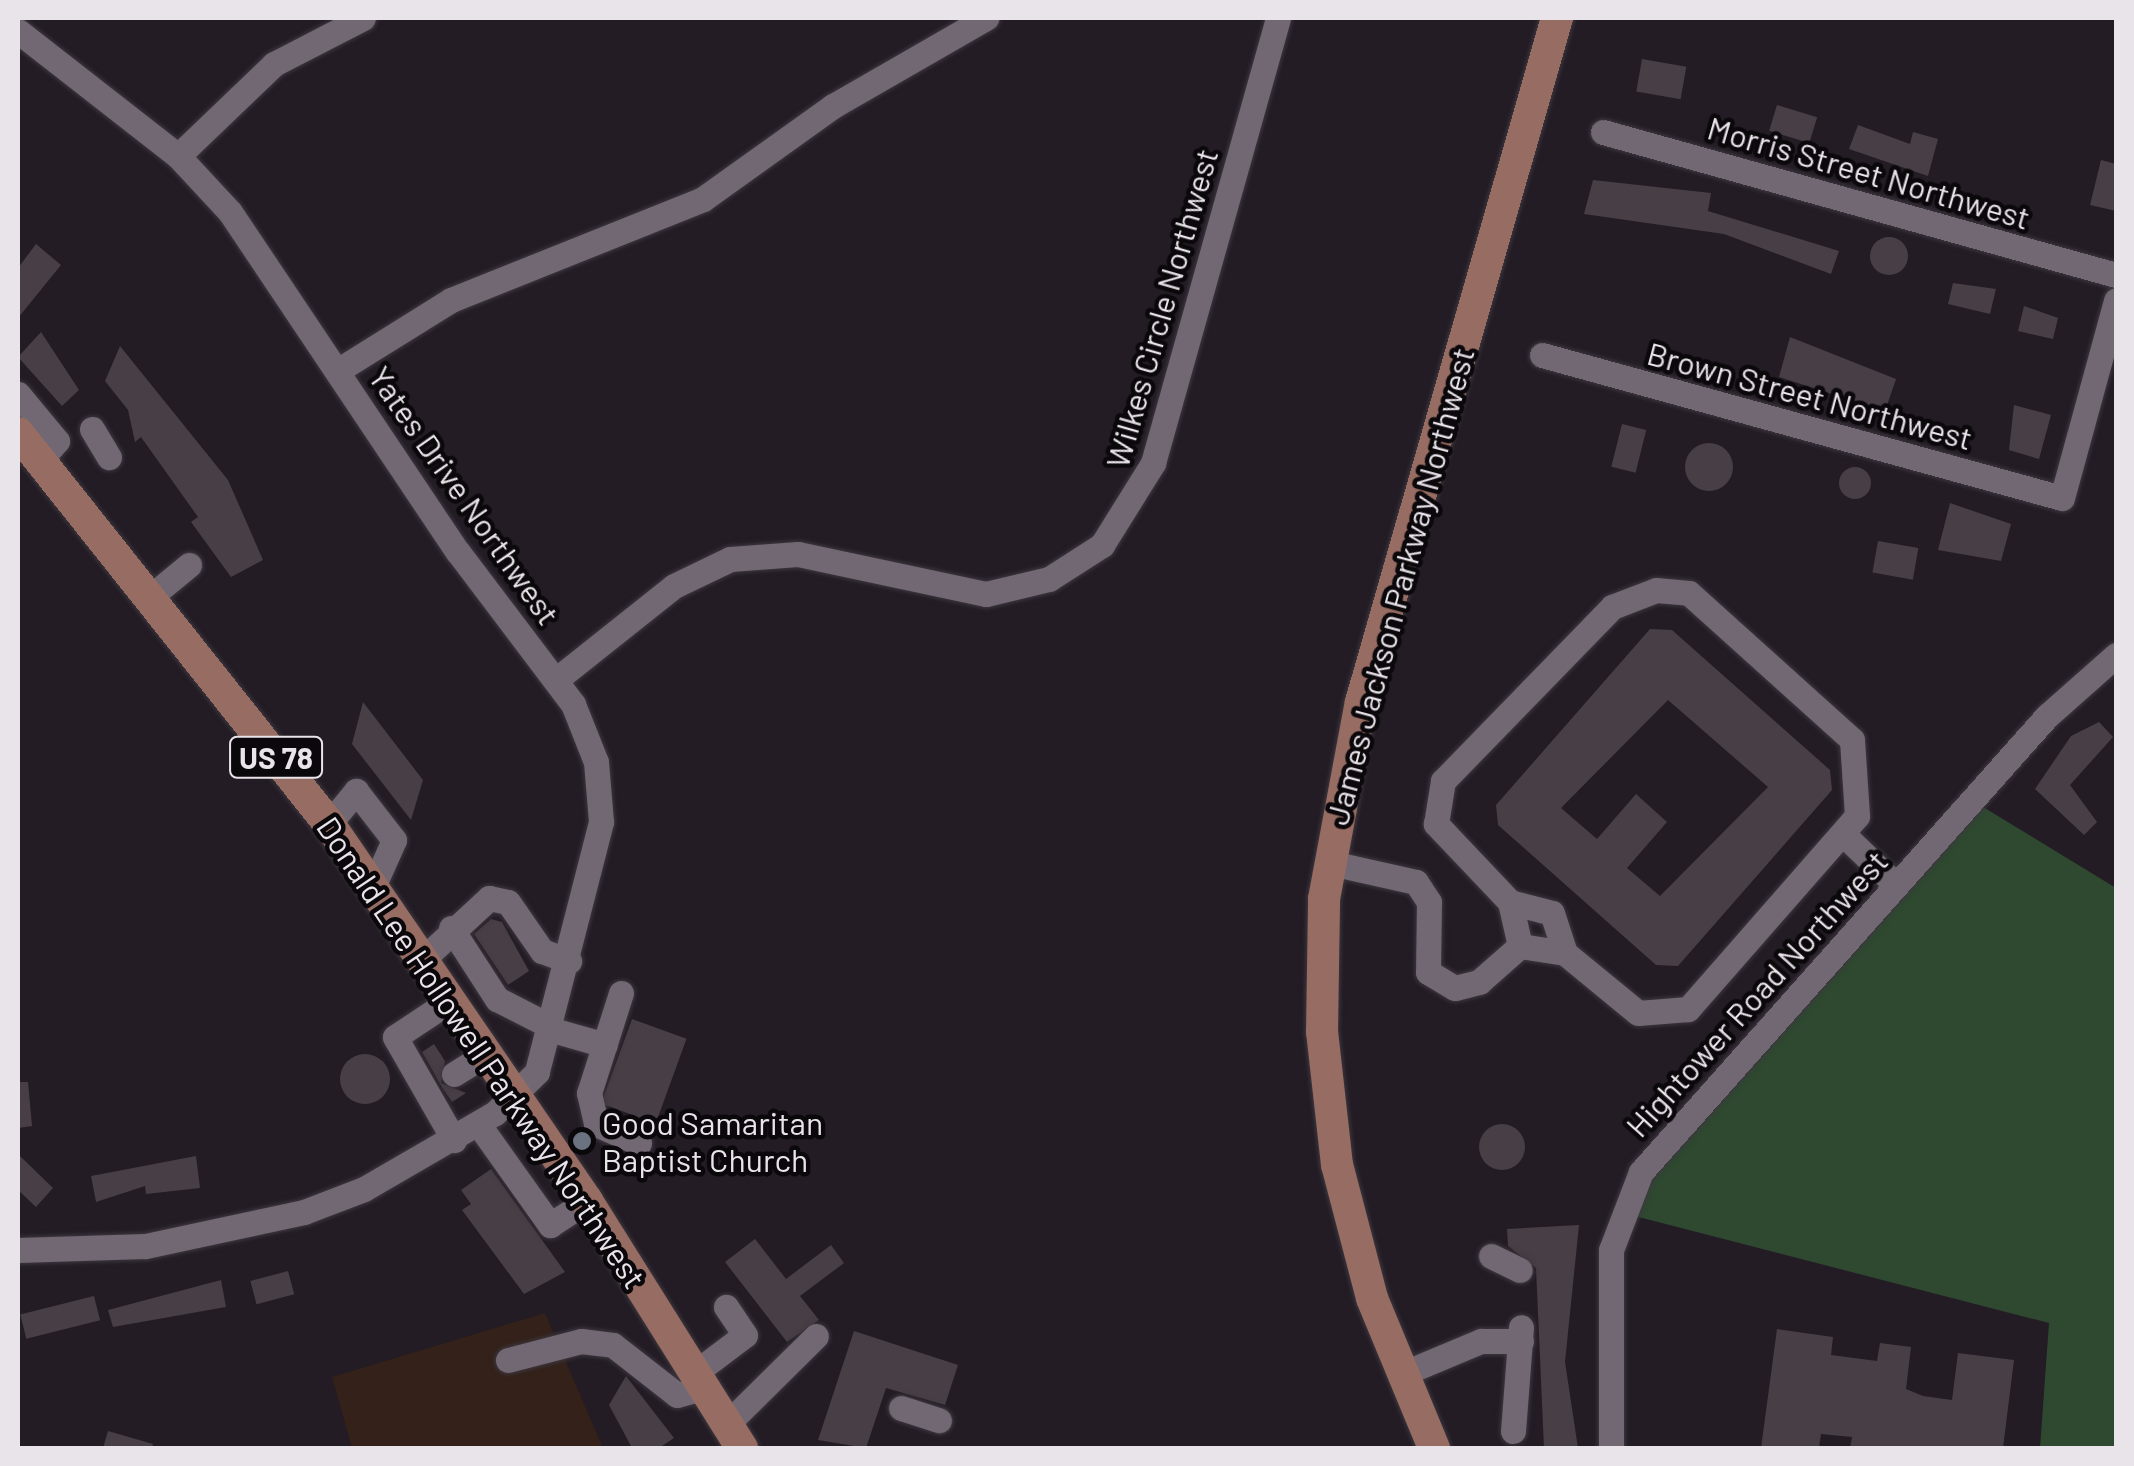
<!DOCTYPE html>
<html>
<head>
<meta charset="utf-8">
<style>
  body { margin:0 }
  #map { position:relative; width:2134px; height:1466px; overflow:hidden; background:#231c25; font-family:Barlow,sans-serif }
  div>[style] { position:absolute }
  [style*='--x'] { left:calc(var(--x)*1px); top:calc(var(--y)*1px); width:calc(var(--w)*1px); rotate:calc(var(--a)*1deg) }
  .industrial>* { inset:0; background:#33211a }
  .green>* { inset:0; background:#2e4930 }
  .building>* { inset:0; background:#483e46; transform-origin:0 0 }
  .round { border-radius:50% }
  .roads { filter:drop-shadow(0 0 2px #3d373e) drop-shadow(0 0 2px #3d373e) }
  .minor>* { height:25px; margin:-12.5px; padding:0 12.5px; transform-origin:12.5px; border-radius:12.5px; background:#716873 }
  .major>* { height:32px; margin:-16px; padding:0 16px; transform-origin:16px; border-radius:16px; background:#976c62 }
  .dots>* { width:28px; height:28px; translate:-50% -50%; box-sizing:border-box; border:5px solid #0b080b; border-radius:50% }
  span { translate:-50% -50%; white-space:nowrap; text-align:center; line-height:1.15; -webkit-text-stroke:9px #0b080b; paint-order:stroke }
  .shield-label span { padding:2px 8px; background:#0b080b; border:2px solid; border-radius:8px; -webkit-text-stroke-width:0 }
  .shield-label { font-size:30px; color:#e9e3ea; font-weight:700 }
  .street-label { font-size:32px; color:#e9e3ea }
  .poi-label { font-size:32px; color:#e9e3ea }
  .left { translate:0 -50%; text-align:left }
  .frame { position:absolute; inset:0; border:20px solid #e9e3ea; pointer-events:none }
</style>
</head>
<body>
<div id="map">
  <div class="industrial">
    <i style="clip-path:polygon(545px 1313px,603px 1448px,352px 1448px,332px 1377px)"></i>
  </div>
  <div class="green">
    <i style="clip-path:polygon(1970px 799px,2116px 888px,2116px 1448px,2040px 1448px,2049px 1323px,1623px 1213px)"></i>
  </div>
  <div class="building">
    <i style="left:1642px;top:59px;width:45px;height:33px;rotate:10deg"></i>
    <i style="left:1777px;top:105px;width:42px;height:27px;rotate:17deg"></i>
    <i style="clip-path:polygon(1858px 125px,1910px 144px,1913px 132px,1938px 139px,1928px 176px,1849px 149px)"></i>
    <i style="clip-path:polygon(2101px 160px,2116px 164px,2116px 211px,2090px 205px)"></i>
    <i style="clip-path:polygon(1593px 180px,1711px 193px,1708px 211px,1839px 251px,1831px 274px,1724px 234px,1584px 214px)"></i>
    <i class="round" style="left:1870px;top:237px;width:38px;height:38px"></i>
    <i style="clip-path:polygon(36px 244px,61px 265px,18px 318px,18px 268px)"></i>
    <i style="clip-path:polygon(1953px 283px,1996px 289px,1990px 314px,1948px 304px)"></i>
    <i style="clip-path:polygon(2024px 306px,2058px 318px,2053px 339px,2018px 331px)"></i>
    <i style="clip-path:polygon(41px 332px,79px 390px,62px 406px,18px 357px)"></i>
    <i style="clip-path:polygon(1790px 337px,1896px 379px,1885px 411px,1779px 377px)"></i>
    <i style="clip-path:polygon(120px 346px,228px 480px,263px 560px,231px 577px,191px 522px,198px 517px,141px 437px,135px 442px,128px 410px,105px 381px)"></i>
    <i style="clip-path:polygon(2014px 405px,2051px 415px,2039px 459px,2009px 450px)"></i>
    <i style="left:1622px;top:424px;width:25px;height:44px;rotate:14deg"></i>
    <i class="round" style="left:1685px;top:443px;width:48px;height:48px"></i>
    <i class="round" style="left:1839px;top:467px;width:32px;height:32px"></i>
    <i style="clip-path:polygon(1950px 503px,2011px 524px,2001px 561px,1938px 550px)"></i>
    <i style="left:1878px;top:541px;width:41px;height:32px;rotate:10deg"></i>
    <i style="clip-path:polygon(evenodd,1650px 629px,1672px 630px,1830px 770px,1832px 790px,1678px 966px,1656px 965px,1498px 825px,1496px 805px,1650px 629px,1668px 700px,1768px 787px,1660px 896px,1627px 868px,1667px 822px,1636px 794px,1597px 839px,1561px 808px,1668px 700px)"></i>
    <i style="clip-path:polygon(363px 702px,423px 780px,411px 820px,352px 744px)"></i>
    <i style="clip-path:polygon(2099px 722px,2113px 737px,2070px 785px,2097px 822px,2084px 835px,2035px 789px,2071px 736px)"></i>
    <i style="clip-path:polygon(491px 919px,502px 922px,529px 971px,508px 985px,474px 934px)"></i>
    <i style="left:632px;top:1019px;width:58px;height:90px;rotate:20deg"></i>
    <i style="clip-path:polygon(434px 1044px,445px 1061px,441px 1083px,466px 1093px,452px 1102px,443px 1089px,422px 1052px)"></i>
    <i class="round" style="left:340px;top:1054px;width:50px;height:50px"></i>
    <i style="clip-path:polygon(18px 1082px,28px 1082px,32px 1126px,18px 1128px)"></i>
    <i class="round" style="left:1479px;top:1124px;width:46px;height:46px"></i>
    <i style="clip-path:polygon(18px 1154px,53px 1188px,36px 1207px,18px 1190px)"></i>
    <i style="clip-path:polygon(196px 1156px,200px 1188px,146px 1194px,145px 1186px,96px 1202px,91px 1176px)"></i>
    <i style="clip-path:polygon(491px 1169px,565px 1272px,524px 1294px,462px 1210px,471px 1204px,461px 1190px)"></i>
    <i style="clip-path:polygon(1579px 1225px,1565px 1362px,1578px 1448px,1544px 1448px,1536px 1268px,1508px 1246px,1507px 1229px)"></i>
    <i style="clip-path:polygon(755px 1239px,786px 1279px,831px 1245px,844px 1263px,800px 1296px,819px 1320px,787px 1342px,725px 1262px)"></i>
    <i style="left:288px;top:1271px;width:24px;height:39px;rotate:75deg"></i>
    <i style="clip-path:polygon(221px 1280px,226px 1307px,113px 1327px,108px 1310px)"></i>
    <i style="left:94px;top:1296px;width:25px;height:76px;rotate:76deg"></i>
    <i style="clip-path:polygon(1777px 1329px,1833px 1337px,1831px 1355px,1877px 1361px,1880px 1343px,1911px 1347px,1906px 1389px,1923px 1396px,1952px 1400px,1958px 1353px,2014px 1360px,2003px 1448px,1850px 1448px,1852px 1437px,1821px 1434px,1819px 1448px,1761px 1448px)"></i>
    <i style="clip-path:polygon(854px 1331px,958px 1365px,945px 1405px,886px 1388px,866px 1448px,818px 1440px)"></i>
    <i style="clip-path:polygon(626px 1376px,674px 1438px,659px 1448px,632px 1448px,609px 1405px)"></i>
    <i style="clip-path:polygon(108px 1431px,153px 1444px,152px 1448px,103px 1448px)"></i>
  </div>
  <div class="roads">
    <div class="minor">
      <i style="--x:18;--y:31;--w:203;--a:38"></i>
      <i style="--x:178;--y:156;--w:76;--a:47.1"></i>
      <i style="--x:230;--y:212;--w:409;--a:56.2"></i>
      <i style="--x:458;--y:552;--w:191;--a:52.9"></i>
      <i style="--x:573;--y:704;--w:62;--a:68.4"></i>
      <i style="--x:596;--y:762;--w:60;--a:85.2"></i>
      <i style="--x:601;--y:822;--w:258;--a:104.4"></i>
      <i style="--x:537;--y:1072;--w:59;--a:135.7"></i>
      <i style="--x:495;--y:1113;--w:151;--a:149.9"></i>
      <i style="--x:364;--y:1189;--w:64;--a:159"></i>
      <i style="--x:304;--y:1212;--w:163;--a:167.9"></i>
      <i style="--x:145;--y:1246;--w:127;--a:178.2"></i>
      <i style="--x:1603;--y:132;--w:533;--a:15.58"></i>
      <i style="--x:178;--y:156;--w:133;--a:-43.8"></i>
      <i style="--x:274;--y:64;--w:100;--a:-27.3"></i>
      <i style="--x:1542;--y:355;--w:539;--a:15.38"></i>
      <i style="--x:2062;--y:498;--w:205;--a:-74.7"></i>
      <i style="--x:337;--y:371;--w:134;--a:-31.9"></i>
      <i style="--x:451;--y:300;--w:271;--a:-21.8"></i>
      <i style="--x:703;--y:199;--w:160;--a:-35.6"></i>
      <i style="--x:833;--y:106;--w:177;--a:-29.9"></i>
      <i style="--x:18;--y:394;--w:61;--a:50.3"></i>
      <i style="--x:57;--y:441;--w:25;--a:132"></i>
      <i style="--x:92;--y:429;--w:33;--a:59"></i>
      <i style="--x:149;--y:598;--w:52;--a:-39.5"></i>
      <i style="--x:557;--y:679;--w:149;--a:-38.5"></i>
      <i style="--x:674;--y:586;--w:62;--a:-25.7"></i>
      <i style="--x:730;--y:559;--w:68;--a:-4.2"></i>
      <i style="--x:798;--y:554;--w:192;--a:12"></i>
      <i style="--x:986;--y:594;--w:65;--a:-13.4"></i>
      <i style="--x:1049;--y:579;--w:63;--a:-32.7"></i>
      <i style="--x:1102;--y:545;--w:97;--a:-58.1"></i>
      <i style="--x:1153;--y:463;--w:462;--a:-74.3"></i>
      <i style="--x:329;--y:824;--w:43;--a:-50.7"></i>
      <i style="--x:356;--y:791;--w:62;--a:52.2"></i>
      <i style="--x:394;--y:840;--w:51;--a:114.1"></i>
      <i style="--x:1843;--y:834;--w:74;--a:43.9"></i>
      <i style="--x:1331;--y:863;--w:87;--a:12.6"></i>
      <i style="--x:1416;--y:882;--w:24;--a:57"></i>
      <i style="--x:1429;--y:902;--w:70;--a:90.8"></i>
      <i style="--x:1428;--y:972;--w:31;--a:31"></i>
      <i style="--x:1455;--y:988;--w:25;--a:-14"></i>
      <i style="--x:1479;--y:982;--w:55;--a:-41.3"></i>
      <i style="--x:1520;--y:946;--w:45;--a:-102.8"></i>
      <i style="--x:1510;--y:902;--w:108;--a:-133.5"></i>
      <i style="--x:1436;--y:824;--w:44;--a:-80.8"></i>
      <i style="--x:1443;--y:781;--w:243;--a:-45.8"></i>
      <i style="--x:1612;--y:607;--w:47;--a:-21.1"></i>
      <i style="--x:1656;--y:590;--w:33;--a:5"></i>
      <i style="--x:1689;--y:593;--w:219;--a:42"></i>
      <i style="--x:1852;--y:740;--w:76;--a:86.2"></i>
      <i style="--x:1857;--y:816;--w:257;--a:131.2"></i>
      <i style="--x:1688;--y:1009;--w:50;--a:175.4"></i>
      <i style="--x:1638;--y:1013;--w:94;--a:-140.6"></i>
      <i style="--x:1565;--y:953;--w:46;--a:-171.2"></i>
      <i style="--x:1510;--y:902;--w:43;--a:14.7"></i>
      <i style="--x:1552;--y:913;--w:42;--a:72"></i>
      <i style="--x:451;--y:928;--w:85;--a:57.1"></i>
      <i style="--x:497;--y:999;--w:59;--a:27"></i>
      <i style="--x:423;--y:959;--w:90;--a:-42.7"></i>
      <i style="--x:489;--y:898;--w:19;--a:12"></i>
      <i style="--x:508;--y:902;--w:60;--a:55.2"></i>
      <i style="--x:542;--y:951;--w:29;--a:20"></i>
      <i style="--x:621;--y:993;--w:105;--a:107.7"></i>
      <i style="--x:589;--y:1093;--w:32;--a:77"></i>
      <i style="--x:596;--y:1124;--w:47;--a:23.8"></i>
      <i style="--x:451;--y:1000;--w:67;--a:146.5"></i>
      <i style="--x:395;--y:1037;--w:119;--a:60.2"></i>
      <i style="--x:549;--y:1029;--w:58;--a:15.9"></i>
      <i style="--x:454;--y:1074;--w:39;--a:-32"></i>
      <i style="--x:479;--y:1125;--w:123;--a:54.6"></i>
      <i style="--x:550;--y:1225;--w:44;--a:-33"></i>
      <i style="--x:1491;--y:1256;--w:32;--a:26"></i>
      <i style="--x:508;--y:1360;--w:75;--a:-14.6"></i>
      <i style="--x:581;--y:1341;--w:32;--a:7"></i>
      <i style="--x:613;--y:1345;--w:81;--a:38"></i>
      <i style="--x:677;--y:1395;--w:28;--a:-15"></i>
      <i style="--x:696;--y:1372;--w:61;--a:-37.1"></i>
      <i style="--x:745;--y:1335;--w:34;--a:-124"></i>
      <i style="--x:1402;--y:1374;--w:86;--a:-22.7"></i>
      <i style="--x:1481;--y:1341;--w:40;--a:0"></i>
      <i style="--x:901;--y:1408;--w:40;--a:18"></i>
      <i style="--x:727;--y:1424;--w:125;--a:-44.7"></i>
      <i style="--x:1513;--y:1431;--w:104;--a:-85.6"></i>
      <i style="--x:1611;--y:1448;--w:198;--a:-90"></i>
      <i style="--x:1611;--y:1250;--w:84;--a:-69"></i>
      <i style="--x:1641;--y:1172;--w:611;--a:-48.32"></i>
      <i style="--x:2047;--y:716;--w:92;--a:-41.5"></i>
    </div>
    <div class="major">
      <i style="--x:18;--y:433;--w:500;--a:51.5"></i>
      <i style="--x:329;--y:824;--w:457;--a:55.6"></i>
      <i style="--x:587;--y:1201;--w:292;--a:57.9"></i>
      <i style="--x:1434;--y:1448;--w:162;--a:-112.5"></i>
      <i style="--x:1372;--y:1298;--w:138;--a:-104.7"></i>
      <i style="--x:1337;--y:1165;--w:134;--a:-96.4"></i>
      <i style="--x:1322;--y:1032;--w:133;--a:-89.1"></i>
      <i style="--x:1324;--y:899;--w:200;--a:-79.4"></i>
      <i style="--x:1361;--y:702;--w:712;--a:-74.01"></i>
    </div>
  </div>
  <div class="dots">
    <i style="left:582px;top:1141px;background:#6b7280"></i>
  </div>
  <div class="shield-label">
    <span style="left:276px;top:757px">US 78</span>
  </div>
  <div class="street-label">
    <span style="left:1869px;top:172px;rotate:16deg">Morris Street Northwest</span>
    <span style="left:1161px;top:308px;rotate:-74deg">Wilkes Circle Northwest</span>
    <span style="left:1810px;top:395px;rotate:15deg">Brown Street Northwest</span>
    <span style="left:465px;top:495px;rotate:55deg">Yates Drive Northwest</span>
    <span style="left:1399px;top:586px;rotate:-75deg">James Jackson Parkway Northwest</span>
    <span style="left:1756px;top:993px;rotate:-48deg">Hightower Road Northwest</span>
    <span style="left:482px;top:1052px;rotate:56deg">Donald Lee Hollowell Parkway Northwest</span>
  </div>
  <div class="poi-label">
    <span class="left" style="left:602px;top:1141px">Good Samaritan<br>Baptist Church</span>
  </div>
  <div class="frame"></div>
</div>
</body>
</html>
